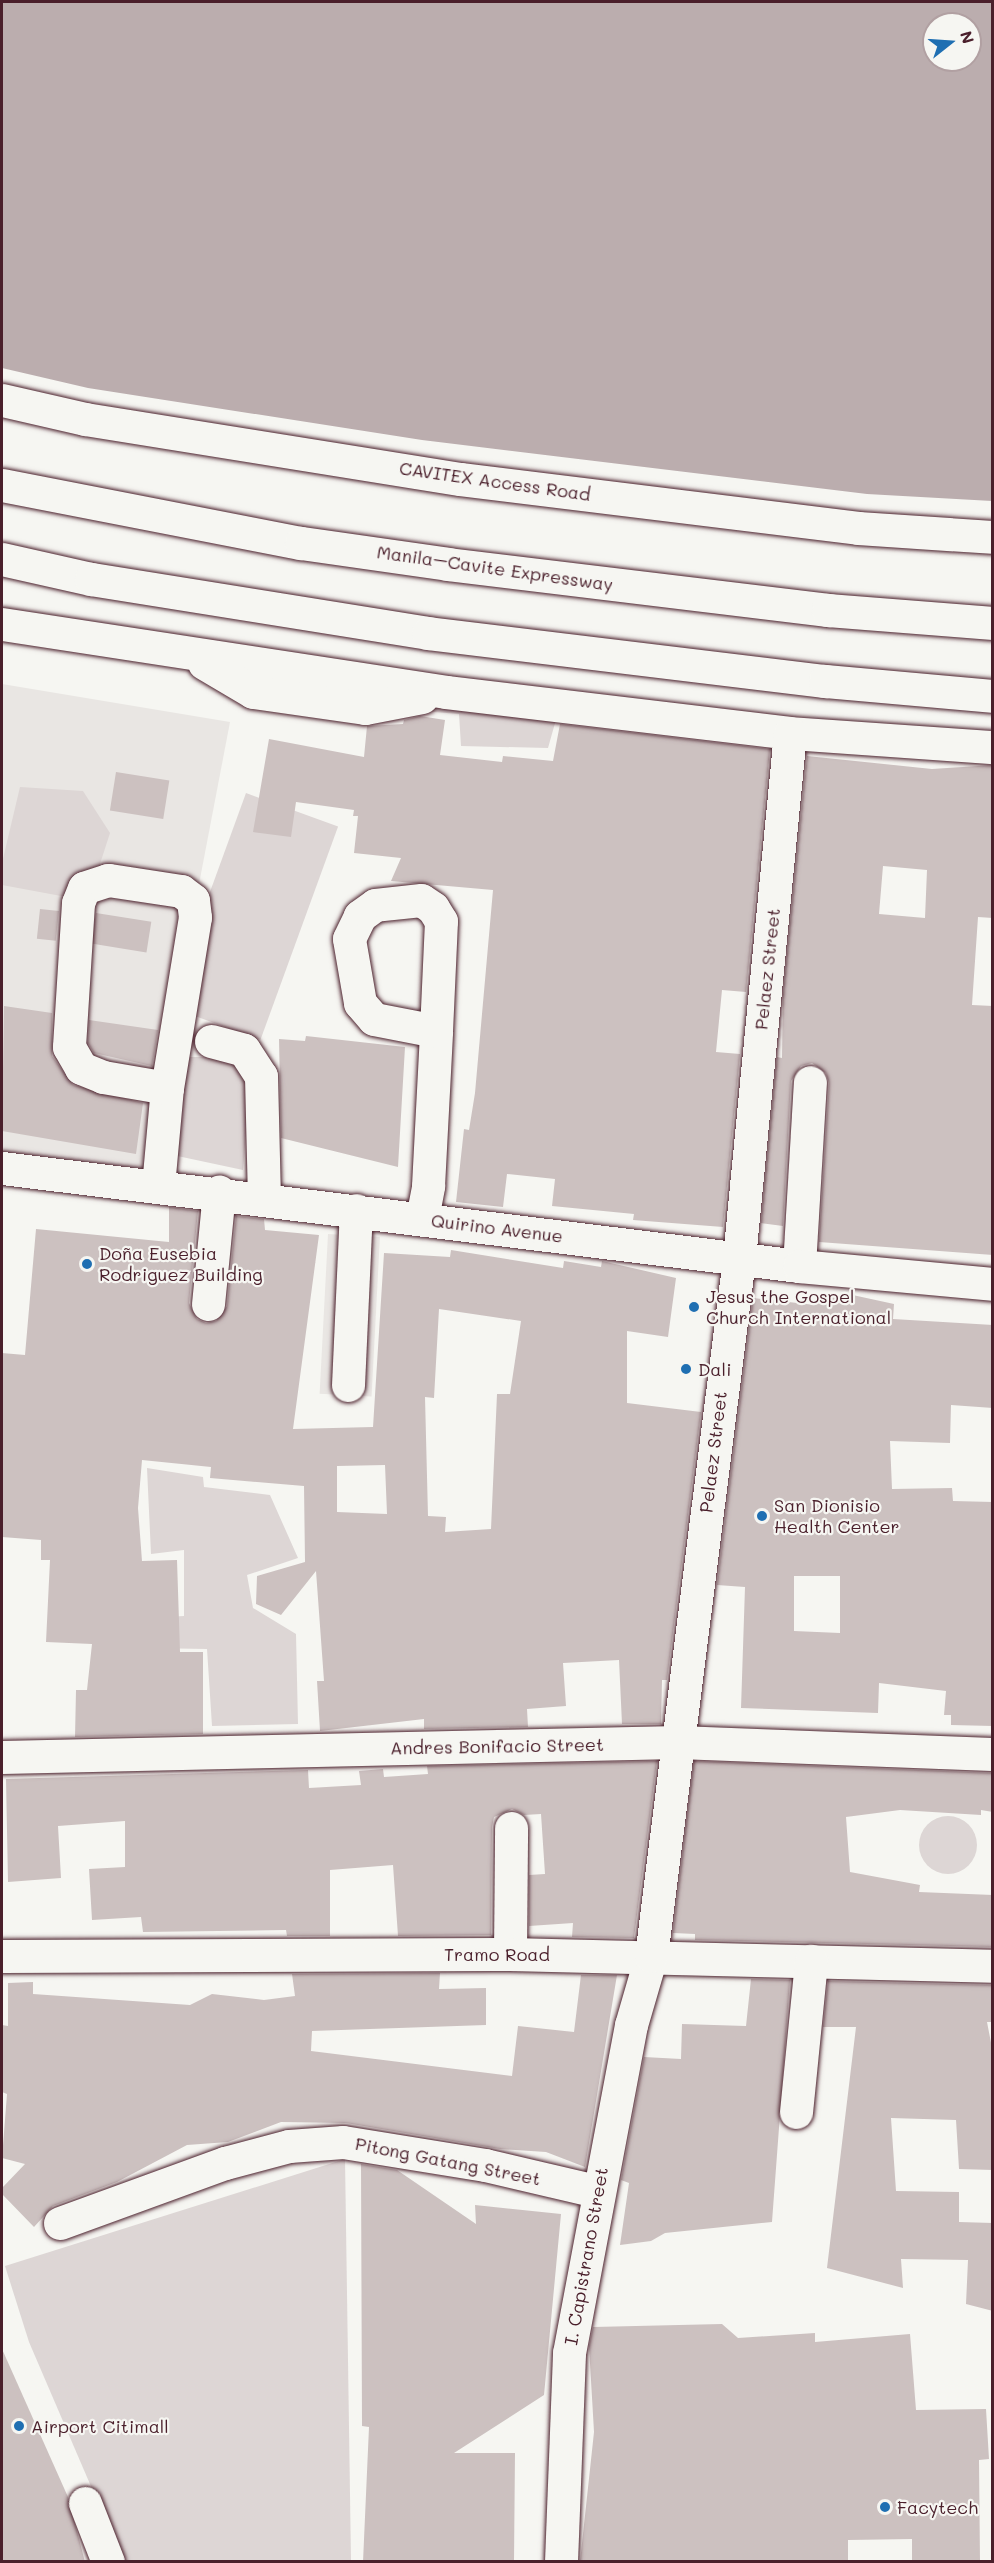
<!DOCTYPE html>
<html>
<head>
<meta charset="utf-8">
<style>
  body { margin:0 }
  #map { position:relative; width:994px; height:2563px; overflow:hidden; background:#f6f6f2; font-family:Mali,sans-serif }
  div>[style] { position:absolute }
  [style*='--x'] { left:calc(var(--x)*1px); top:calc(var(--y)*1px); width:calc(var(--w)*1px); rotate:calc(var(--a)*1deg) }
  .built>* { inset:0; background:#e9e6e3; transform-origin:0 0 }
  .green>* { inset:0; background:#ddd6d5; transform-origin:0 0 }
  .round { border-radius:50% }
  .water>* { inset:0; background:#bbadae }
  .building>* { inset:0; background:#ccc1c0; transform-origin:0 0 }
  .roads { filter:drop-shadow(0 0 2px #4a1f2b) drop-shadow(0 0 2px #4a1f2b) }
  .minor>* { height:33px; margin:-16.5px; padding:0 16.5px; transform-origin:16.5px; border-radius:16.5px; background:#f6f6f2 }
  .major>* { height:33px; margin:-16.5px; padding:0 16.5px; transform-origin:16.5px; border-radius:16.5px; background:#f6f6f2 }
  .highway>* { height:33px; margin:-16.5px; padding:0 16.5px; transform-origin:16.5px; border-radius:16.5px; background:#f6f6f2 }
  .dots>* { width:16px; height:16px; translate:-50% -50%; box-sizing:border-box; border:3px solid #f6f6f2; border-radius:50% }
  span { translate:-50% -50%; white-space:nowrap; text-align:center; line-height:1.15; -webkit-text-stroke:4.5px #f6f6f2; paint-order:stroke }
  .street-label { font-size:18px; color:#4a1f2b }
  .poi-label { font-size:18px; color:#4a1f2b }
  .left { translate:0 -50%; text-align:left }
  .frame { position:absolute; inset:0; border:3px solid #4a1f2b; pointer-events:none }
  .north { position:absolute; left:922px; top:12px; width:60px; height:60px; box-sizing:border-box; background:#f6f6f2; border:2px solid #b1a0a2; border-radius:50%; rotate:73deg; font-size:16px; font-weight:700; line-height:24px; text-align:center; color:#4a1f2b }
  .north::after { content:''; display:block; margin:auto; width:21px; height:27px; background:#1f6fb2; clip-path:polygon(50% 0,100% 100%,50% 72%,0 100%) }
</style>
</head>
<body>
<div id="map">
  <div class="built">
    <i style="clip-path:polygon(2px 684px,230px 722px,143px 1177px,2px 1158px)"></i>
    <i style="left:328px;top:1234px;width:52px;height:160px;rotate:3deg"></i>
  </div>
  <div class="green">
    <i style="clip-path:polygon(424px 699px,559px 709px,548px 748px,461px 746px,459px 714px,422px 711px)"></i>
    <i style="clip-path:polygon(20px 787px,83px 791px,110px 833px,88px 901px,2px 885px,2px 863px)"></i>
    <i style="left:246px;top:793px;width:98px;height:227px;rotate:20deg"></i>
    <i style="clip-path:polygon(185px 1057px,232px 1057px,250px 1083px,243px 1170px,168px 1154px)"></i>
    <i style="clip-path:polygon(147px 1468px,203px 1477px,204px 1487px,270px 1495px,298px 1558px,247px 1575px,253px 1608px,296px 1634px,298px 1724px,212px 1726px,207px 1649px,148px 1648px,149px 1618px,184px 1616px,184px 1550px,151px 1554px)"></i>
    <i class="round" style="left:919px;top:1816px;width:58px;height:58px"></i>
    <i style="clip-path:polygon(345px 2159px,351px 2561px,123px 2561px,29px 2342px,5px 2266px)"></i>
  </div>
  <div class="water">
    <i style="clip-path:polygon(evenodd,2px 2px,992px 2px,992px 501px,867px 494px,422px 440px,88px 388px,2px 368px,2px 2px,934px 24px,970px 24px,970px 60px,934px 60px,934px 24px)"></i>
  </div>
  <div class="building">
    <i style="clip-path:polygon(420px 716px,445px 720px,440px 755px,502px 762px,503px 756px,553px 761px,560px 724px,770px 749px,746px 992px,722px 990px,716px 1052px,740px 1054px,723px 1227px,633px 1220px,634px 1214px,552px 1206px,555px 1179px,507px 1174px,503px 1207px,456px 1202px,464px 1129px,469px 1130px,475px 1093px,493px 890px,391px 881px,401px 858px,354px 853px,358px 816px,353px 816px,354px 810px,296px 802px,291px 837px,253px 832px,269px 739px,364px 757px,367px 726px,403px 724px,404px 720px)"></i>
    <i style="clip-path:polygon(evenodd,807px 756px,932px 769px,993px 765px,993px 918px,978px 917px,972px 1005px,993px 1006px,993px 1255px,819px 1242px,829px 1083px,826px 1073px,812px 1063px,801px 1066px,791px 1081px,783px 1226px,761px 1223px,777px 1057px,782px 1058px,783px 995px,807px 756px,883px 866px,927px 870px,925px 918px,879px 914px,883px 866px)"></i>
    <i style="left:116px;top:772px;width:54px;height:39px;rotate:9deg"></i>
    <i style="left:40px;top:909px;width:19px;height:30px;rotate:6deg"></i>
    <i style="left:96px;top:913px;width:56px;height:31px;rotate:9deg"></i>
    <i style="clip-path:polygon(4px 1006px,52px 1013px,52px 1056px,73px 1085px,143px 1103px,136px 1154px,2px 1131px)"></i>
    <i style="clip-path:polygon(89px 1020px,158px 1030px,152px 1066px,94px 1053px,88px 1043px)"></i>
    <i style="clip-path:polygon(306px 1036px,405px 1047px,398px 1167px,281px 1138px,279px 1039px,305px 1041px)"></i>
    <i style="clip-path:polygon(evenodd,169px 1207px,198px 1211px,189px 1303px,197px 1319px,206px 1323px,216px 1321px,227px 1306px,236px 1216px,264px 1219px,265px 1230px,319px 1235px,293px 1429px,373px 1427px,384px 1253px,450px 1257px,451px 1250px,563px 1268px,564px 1261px,601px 1267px,602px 1261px,676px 1278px,668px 1337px,627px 1331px,627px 1403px,701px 1412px,667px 1680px,662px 1680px,661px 1724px,622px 1724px,619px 1660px,563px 1663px,566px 1706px,527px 1709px,528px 1727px,424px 1729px,424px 1719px,320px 1731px,317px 1681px,324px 1681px,316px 1571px,281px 1615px,256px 1604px,257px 1576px,305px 1562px,304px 1486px,210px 1478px,211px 1467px,142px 1460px,138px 1508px,142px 1561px,177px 1560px,180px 1652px,203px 1652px,203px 1734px,75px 1737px,76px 1690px,87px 1690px,92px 1644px,46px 1642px,50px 1560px,41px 1560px,41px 1540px,2px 1537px,2px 1353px,25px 1355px,36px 1229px,169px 1242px,169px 1207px,439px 1309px,521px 1321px,510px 1394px,497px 1394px,491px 1529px,445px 1532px,446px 1517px,428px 1516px,425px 1397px,434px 1398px,439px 1309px,169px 1207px,385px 1465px,387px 1514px,337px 1512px,337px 1466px,385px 1465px)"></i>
    <i style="clip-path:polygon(evenodd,848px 1294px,894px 1304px,893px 1319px,993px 1325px,993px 1408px,951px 1405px,950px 1443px,890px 1441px,892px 1489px,952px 1488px,953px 1501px,993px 1502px,993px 1726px,951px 1725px,951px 1715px,944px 1715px,946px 1691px,879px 1683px,878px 1713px,741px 1708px,745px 1587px,717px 1585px,753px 1298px,815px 1305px,816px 1295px,847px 1299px,848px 1294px,794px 1576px,840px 1576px,840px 1633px,794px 1631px,794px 1576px)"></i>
    <i style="clip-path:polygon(657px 1761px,634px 1938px,572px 1937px,573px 1923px,529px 1926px,529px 1875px,545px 1874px,541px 1814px,524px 1815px,512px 1809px,494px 1817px,492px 1827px,491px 1935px,398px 1936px,393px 1865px,330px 1870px,330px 1936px,287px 1936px,286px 1930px,143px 1932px,141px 1917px,92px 1920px,89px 1869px,125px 1867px,125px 1821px,58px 1826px,61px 1878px,8px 1882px,6px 1779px,308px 1770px,309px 1788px,361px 1785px,359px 1771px,383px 1769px,384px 1777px,428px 1774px,427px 1766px)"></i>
    <i style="clip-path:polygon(694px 1761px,993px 1773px,993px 1812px,981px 1810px,981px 1815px,900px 1810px,846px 1817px,850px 1872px,920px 1885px,919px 1892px,993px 1895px,993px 1947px,695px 1940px,695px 1934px,673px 1933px)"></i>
    <i style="clip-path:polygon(440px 1973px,439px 1989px,486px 1988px,486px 2025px,312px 2031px,311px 2051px,512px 2076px,518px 2026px,574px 2032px,581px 1975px,617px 1975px,585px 2167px,546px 2152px,500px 2149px,346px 2123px,281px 2122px,228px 2142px,187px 2145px,117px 2182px,53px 2206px,34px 2227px,2px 2194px,2px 2188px,25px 2164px,2px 2158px,7px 2094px,2px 2092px,2px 2025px,8px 2026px,8px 1983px,33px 1982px,33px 1994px,190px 2005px,212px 1994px,264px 2000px,295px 1996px,292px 1974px)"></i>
    <i style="clip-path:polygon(751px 1979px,790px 1980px,772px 2222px,665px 2233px,651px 2241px,620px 2245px,629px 2183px,621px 2180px,644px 2057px,681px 2059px,682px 2024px,746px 2026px)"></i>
    <i style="clip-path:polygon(828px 1981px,993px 1985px,993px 2022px,987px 2022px,993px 2053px,993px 2170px,959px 2169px,956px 2120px,891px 2118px,896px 2191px,959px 2192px,959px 2222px,993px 2223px,993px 2311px,966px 2304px,968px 2260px,901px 2259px,903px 2288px,827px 2268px,856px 2027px,823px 2027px)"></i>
    <i style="clip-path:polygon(361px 2164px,397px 2170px,476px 2224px,475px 2205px,561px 2214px,544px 2395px,454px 2453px,515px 2453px,514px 2562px,363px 2562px,369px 2427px,362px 2426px)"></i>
    <i style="clip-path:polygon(722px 2324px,738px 2338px,815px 2333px,815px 2342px,910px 2334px,916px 2410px,986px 2409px,989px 2459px,979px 2460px,980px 2562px,912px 2562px,912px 2539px,848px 2540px,848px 2562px,580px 2562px,594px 2432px,589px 2346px,593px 2327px)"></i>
    <i style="clip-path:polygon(2px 2349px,68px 2497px,85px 2562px,2px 2562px)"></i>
  </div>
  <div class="roads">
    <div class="minor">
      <i style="--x:2;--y:400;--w:85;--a:12.9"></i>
      <i style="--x:85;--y:419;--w:380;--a:9.1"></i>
      <i style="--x:460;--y:479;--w:401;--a:7"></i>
      <i style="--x:858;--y:528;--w:134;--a:3.8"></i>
      <i style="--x:2;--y:624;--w:449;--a:8.7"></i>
      <i style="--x:446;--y:692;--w:346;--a:6.8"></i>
      <i style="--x:790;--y:733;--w:202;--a:4"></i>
      <i style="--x:204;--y:663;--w:57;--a:30.6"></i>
      <i style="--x:253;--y:692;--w:113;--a:8.1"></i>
      <i style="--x:365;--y:708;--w:58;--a:-10.9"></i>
      <i style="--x:211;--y:1041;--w:34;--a:15"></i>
      <i style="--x:244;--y:1050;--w:31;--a:57"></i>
      <i style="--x:261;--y:1076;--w:122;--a:88.6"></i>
      <i style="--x:158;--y:1186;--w:98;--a:-84.8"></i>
      <i style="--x:167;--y:1088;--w:173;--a:-80.7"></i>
      <i style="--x:195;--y:917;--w:17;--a:-97"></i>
      <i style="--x:193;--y:900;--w:15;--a:-143"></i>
      <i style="--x:181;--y:891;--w:74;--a:-171.4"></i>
      <i style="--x:108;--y:880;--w:25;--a:162"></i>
      <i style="--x:84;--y:888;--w:16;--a:112"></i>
      <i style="--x:78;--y:903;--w:144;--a:93.6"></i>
      <i style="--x:69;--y:1047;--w:24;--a:60"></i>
      <i style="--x:81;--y:1068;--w:24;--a:22"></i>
      <i style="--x:103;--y:1077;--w:65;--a:9.8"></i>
      <i style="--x:422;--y:1218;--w:33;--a:-79"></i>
      <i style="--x:428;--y:1186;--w:155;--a:-87"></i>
      <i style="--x:436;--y:1031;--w:110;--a:-87.4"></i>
      <i style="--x:441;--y:921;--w:15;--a:-122"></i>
      <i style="--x:433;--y:908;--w:14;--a:-146"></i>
      <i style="--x:421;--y:900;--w:46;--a:173.8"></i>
      <i style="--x:375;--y:905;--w:19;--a:144"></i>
      <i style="--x:360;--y:916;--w:25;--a:116"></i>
      <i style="--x:349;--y:939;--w:65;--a:80.2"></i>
      <i style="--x:360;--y:1003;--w:21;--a:49"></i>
      <i style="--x:374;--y:1019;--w:63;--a:11"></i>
      <i style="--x:799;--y:1266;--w:184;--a:-86.6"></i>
      <i style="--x:208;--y:1304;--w:113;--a:-84.4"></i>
      <i style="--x:348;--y:1385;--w:175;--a:-87.4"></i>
      <i style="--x:2;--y:1757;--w:676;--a:-1.27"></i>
      <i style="--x:678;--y:1742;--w:314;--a:2.2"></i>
      <i style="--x:510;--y:1954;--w:126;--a:-89.5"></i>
      <i style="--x:2;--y:1956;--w:508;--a:-0.23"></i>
      <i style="--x:510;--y:1954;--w:482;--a:1.4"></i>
      <i style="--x:796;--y:2112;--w:152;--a:-84.3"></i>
      <i style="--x:60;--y:2223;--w:176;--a:-20"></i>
      <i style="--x:225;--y:2163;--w:66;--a:-14.9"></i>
      <i style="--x:289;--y:2146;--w:54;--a:-4.2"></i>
      <i style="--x:343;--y:2142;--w:144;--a:9.2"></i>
      <i style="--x:485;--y:2165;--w:114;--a:13.2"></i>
      <i style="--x:85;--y:2503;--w:63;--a:68.7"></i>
      <i style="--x:561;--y:2562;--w:209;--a:-87.8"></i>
      <i style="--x:569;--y:2353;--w:334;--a:-79.3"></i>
      <i style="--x:631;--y:2025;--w:72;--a:-73.8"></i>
      <i style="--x:651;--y:1956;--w:704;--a:-82.81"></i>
      <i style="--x:739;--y:1258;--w:527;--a:-84.45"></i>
    </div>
    <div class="major">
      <i style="--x:2;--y:1168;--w:803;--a:7.01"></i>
      <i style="--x:799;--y:1266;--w:194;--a:5.3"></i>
    </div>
    <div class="highway">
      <i style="--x:2;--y:485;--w:305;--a:11"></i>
      <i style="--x:301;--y:543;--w:148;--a:8.1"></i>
      <i style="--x:448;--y:564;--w:383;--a:6.9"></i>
      <i style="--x:828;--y:610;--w:165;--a:4.5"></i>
      <i style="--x:2;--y:559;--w:91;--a:12.7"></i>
      <i style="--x:91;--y:579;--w:341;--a:9.1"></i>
      <i style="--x:428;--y:633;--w:400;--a:6.9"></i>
      <i style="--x:825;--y:681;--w:168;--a:5.1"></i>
    </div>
  </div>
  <div class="dots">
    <i style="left:87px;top:1264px;background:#1f6fb2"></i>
    <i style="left:694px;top:1307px;background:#1f6fb2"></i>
    <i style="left:686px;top:1369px;background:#1f6fb2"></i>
    <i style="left:762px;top:1516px;background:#1f6fb2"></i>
    <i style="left:19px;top:2426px;background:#1f6fb2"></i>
    <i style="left:885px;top:2507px;background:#1f6fb2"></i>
  </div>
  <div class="street-label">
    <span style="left:495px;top:481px;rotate:8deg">CAVITEX Access Road</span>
    <span style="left:495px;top:568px;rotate:8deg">Manila–Cavite Expressway</span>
    <span style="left:767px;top:969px;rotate:-84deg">Pelaez Street</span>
    <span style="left:497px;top:1228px;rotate:7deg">Quirino Avenue</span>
    <span style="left:713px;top:1452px;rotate:-83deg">Pelaez Street</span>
    <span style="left:497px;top:1746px;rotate:-1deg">Andres Bonifacio Street</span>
    <span style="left:497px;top:1954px">Tramo Road</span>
    <span style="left:448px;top:2161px;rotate:11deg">Pitong Gatang Street</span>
    <span style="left:586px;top:2256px;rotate:-80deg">I. Capistrano Street</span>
  </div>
  <div class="poi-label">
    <span class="left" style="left:99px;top:1264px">Doña Eusebia<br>Rodriguez Building</span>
    <span class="left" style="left:706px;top:1307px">Jesus the Gospel<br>Church International</span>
    <span class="left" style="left:698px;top:1369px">Dali</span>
    <span class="left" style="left:774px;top:1516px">San Dionisio<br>Health Center</span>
    <span class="left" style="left:31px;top:2426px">Airport Citimall</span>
    <span class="left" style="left:897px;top:2507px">Facytech</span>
  </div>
  <div class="frame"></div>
  <div class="north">N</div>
</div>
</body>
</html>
